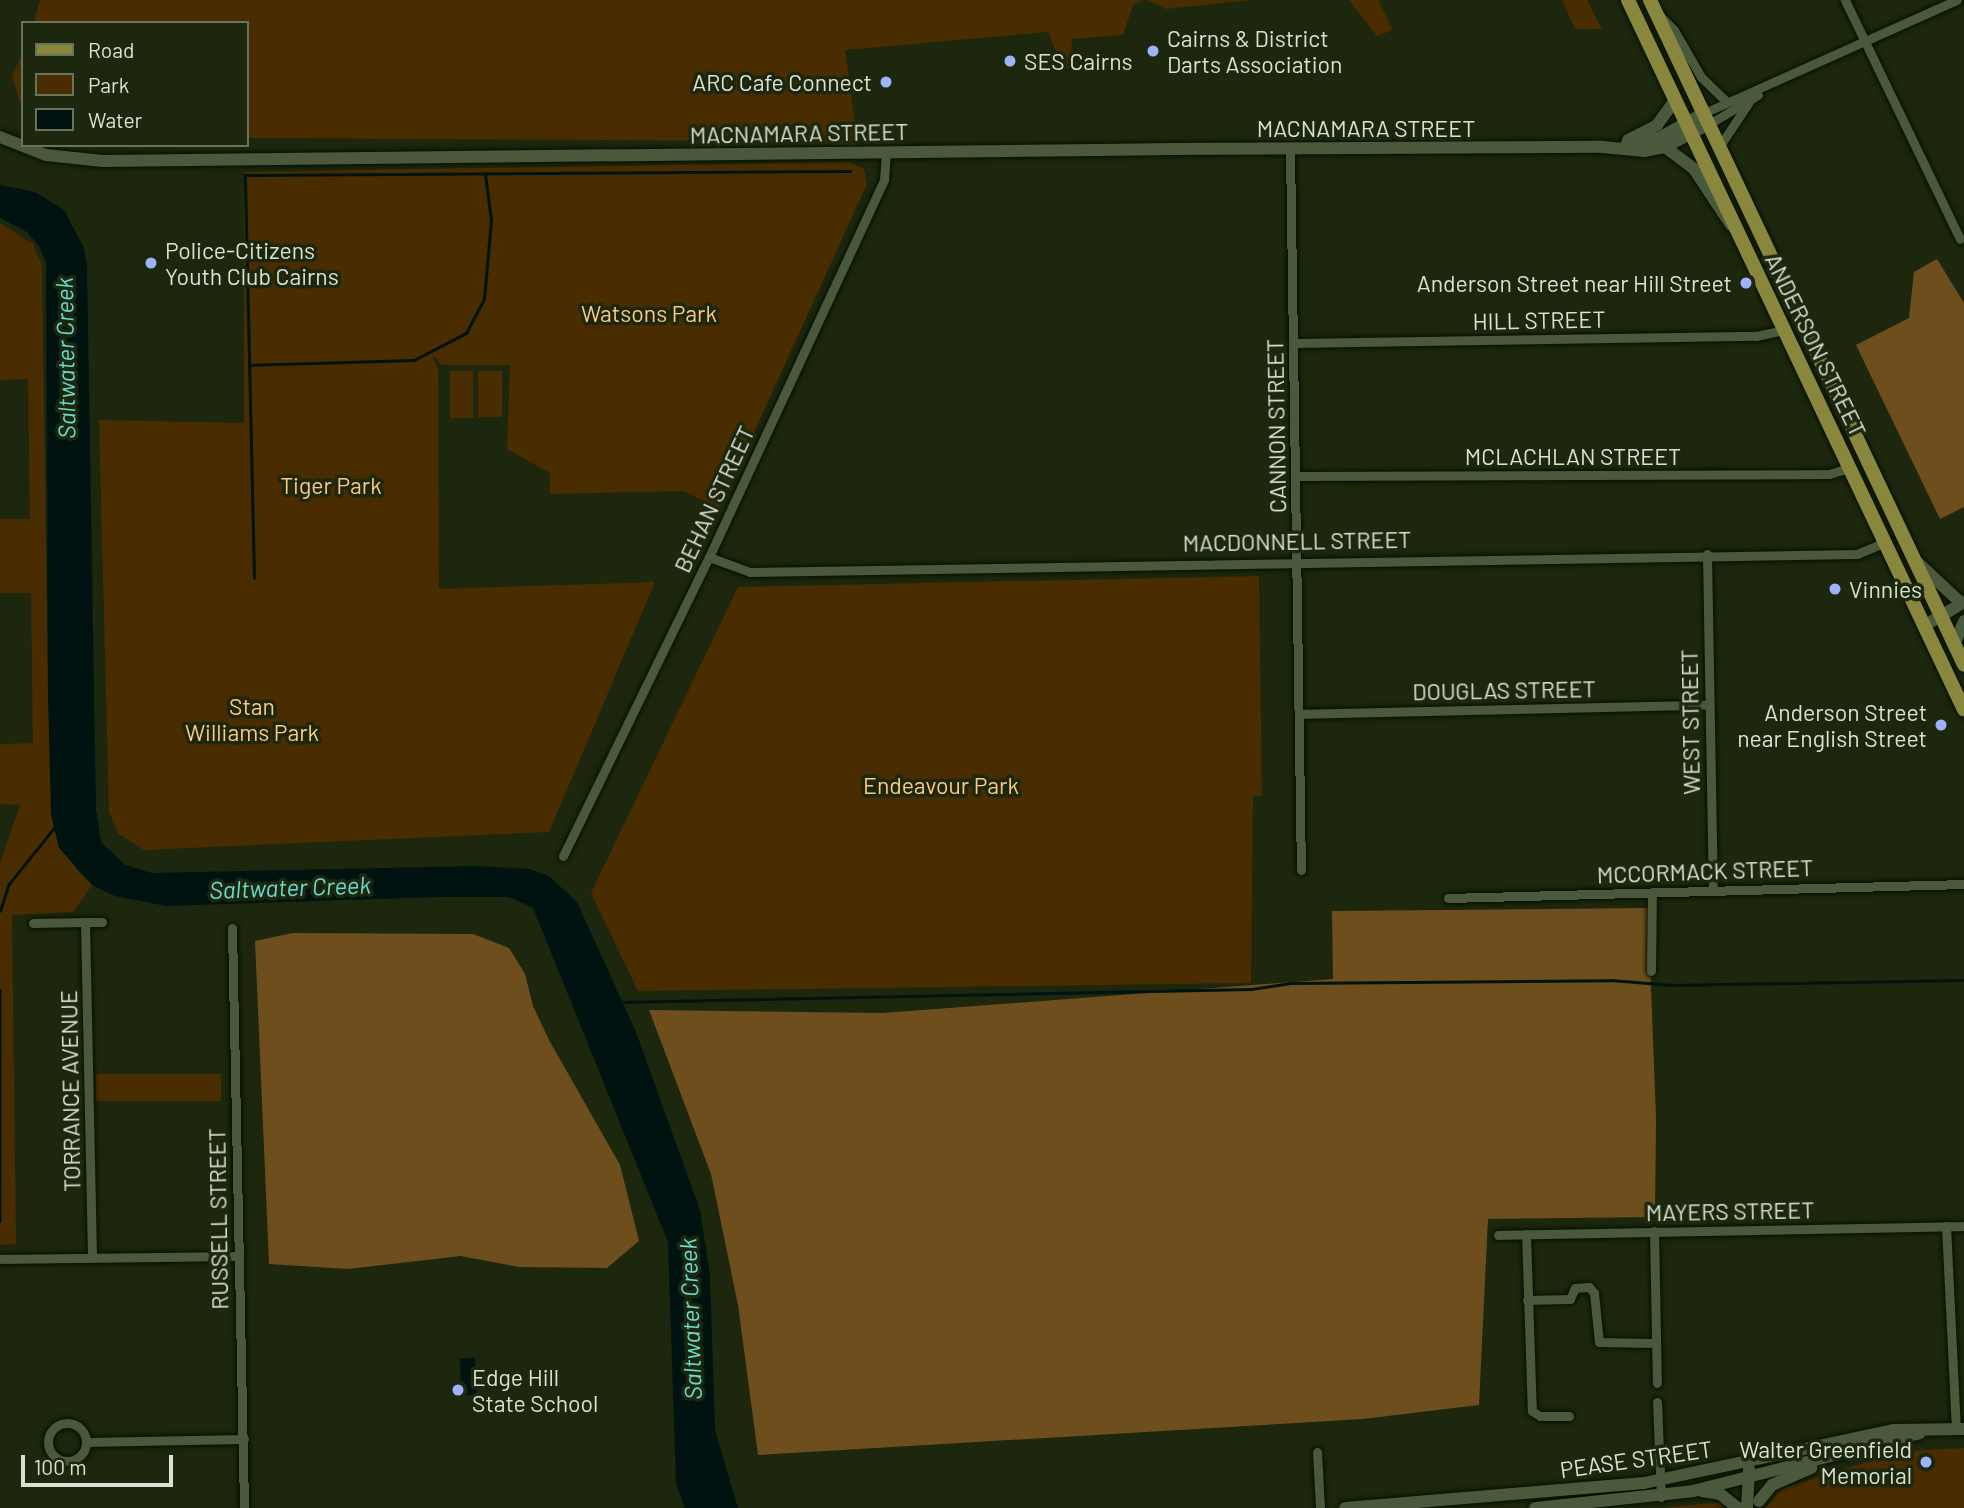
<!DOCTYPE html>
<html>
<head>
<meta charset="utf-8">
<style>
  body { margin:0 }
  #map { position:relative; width:1964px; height:1508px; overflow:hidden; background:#1c270e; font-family:Barlow,sans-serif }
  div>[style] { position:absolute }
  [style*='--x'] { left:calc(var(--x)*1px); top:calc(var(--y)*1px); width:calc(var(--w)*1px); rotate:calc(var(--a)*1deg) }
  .green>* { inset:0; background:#492d00; transform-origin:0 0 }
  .forest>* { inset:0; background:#6f4e1e }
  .water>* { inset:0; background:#001311; transform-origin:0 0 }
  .stream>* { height:2.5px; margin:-1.25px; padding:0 1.25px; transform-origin:1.25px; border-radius:1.25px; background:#001311 }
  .roads { filter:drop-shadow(0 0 2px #061000) drop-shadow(0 0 2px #061000) }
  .minor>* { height:9px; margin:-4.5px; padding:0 4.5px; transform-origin:4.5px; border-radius:4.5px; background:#4a583c }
  .minor>.ring { margin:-4.5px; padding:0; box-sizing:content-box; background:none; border:9px solid #4a583c; border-radius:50% }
  .tertiary>* { height:12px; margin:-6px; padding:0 6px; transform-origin:6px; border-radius:6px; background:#4a583c }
  .primary>* { height:14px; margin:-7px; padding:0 7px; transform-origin:7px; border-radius:7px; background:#89863e }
  .dots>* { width:19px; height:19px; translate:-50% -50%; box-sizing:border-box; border:4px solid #1c270e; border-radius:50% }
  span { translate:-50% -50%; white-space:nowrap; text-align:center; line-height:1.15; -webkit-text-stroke:7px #1c270e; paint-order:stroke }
  .poi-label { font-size:23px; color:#d9e2d2 }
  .left { translate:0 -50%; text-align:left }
  .right { translate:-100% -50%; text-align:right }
  .street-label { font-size:23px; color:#d9e2d2 }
  .park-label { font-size:23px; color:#fec982 }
  .water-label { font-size:24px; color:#68dcd0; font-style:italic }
  .legend { position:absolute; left:21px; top:21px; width:228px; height:126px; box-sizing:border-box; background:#1c270e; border:2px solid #68725c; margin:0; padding:9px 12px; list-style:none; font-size:21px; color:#d9e2d2 }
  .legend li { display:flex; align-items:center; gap:14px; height:35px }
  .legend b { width:35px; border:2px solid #68725c }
  .scale { position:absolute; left:21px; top:1455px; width:152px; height:32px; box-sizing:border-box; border:4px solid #d9e2d2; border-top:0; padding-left:9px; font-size:21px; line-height:24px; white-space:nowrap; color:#d9e2d2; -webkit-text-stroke:5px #1c270e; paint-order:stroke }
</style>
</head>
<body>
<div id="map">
  <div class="green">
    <i style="clip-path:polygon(40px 0,1144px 0,1133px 5px,1123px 35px,1072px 39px,1070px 68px,1063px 69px,1048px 32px,845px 50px,858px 146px,781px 141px,247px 138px,247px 23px,34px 23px)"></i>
    <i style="clip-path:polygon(1148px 0,1252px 0,1166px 9px)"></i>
    <i style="clip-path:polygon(1349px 0,1378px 0,1393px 30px,1377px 36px)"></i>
    <i style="clip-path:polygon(1562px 0,1587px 0,1602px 29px,1575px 29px)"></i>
    <i style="clip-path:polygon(23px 52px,23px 113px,12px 76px)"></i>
    <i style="clip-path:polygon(850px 162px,864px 169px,867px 184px,719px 509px,684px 491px,550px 494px,550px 473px,507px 449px,510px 365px,442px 365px,432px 355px,438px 368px,439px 589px,655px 582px,549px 832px,144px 850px,118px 833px,109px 812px,99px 420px,244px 423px,244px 172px)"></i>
    <i style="clip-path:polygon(0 223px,33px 244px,42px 266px,48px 699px,75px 868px,92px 885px,73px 912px,12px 915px,16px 1244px,0 1245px,0 863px,20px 805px,0 804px,0 744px,33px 743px,31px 593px,0 593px,0 519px,30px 519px,28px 379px,0 380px)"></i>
    <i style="left:450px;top:371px;width:23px;height:47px"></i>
    <i style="left:478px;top:371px;width:24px;height:46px"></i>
    <i style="clip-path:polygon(1259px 576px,1262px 796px,1253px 796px,1251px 983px,638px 991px,591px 893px,738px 587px)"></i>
    <i style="left:221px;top:1074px;width:27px;height:125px;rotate:90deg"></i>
    <i style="clip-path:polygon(1964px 1448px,1964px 1508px,1766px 1508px,1781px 1489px,1843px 1469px,1907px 1451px)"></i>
    <i style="clip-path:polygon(1722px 1502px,1723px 1508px,1662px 1508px)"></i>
  </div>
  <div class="forest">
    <i style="clip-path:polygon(1937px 259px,1964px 303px,1964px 507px,1940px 519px,1856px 345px,1909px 318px,1914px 272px)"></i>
    <i style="clip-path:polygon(1648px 908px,1656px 1118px,1655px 1217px,1488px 1219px,1479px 1405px,1363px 1419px,758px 1455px,738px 1305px,711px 1174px,649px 1010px,883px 1013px,1333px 979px,1332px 911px)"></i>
    <i style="clip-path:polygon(293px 933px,473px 934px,509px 948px,525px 974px,533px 1006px,549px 1040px,620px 1165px,639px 1241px,607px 1268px,519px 1267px,461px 1256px,348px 1269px,269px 1264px,255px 941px)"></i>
  </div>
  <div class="water">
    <i style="clip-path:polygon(0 185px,35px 192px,64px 210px,84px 248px,87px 266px,96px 810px,101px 842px,125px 865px,152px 873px,477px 866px,529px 869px,549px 876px,577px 902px,636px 1032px,700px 1210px,710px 1275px,715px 1430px,738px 1508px,685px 1508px,676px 1484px,668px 1242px,533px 908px,509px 897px,439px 897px,166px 906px,115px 896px,92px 885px,59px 848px,51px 815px,48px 699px,46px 263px,39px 246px,27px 232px,0 218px)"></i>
    <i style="left:475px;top:1358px;width:37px;height:15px;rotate:88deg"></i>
  </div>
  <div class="stream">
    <i style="--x:249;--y:365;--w:165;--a:-1.7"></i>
    <i style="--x:414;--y:360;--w:59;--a:-27.4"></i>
    <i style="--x:466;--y:333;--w:38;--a:-62"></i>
    <i style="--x:484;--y:299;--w:79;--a:-84.9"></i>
    <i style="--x:491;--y:220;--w:46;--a:-97.4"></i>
    <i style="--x:254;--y:578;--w:403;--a:-91.3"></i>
    <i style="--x:245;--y:175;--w:605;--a:-0.38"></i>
    <i style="--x:0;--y:911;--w:28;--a:-72"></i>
    <i style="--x:9;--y:884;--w:72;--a:-51.2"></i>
    <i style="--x:0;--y:990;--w:231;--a:90"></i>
    <i style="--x:621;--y:1002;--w:630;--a:-1.18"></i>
    <i style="--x:1251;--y:989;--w:40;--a:-8.5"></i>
    <i style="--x:1291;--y:983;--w:320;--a:-0.5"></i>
    <i style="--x:1611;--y:980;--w:61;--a:4.7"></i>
    <i style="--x:1672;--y:985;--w:292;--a:-1"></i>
  </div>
  <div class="roads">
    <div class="minor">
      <i style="--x:1845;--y:0;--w:265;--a:64.3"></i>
      <i style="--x:1660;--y:16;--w:20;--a:45"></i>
      <i style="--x:1674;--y:30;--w:54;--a:60.1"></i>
      <i style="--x:1701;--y:77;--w:36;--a:44"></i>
      <i style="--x:1704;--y:113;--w:277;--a:-24.1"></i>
      <i style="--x:1709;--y:124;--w:57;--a:-30.6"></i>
      <i style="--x:1719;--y:147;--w:54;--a:-56.3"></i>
      <i style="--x:1290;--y:149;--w:721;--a:89.13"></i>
      <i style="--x:1294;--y:343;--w:462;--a:-0.9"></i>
      <i style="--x:1756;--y:336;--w:29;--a:-12"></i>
      <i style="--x:1296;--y:476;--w:533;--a:-0.21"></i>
      <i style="--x:1829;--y:474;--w:21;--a:-17"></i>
      <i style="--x:1707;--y:554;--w:336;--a:89"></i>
      <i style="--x:709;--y:557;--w:44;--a:20.1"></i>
      <i style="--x:750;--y:572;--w:1107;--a:-0.93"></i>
      <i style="--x:1857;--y:554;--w:30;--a:-23"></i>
      <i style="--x:1299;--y:714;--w:410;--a:-1.3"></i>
      <i style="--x:563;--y:856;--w:333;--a:-64"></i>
      <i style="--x:709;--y:557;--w:416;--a:-65.1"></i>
      <i style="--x:884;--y:180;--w:27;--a:-86"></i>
      <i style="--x:1448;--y:898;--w:516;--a:-1.55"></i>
      <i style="--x:85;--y:922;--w:17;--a:0"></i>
      <i style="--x:33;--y:923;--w:52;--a:-1.1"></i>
      <i style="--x:85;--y:922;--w:336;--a:88.8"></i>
      <i style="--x:232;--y:928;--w:580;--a:88.81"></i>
      <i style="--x:1651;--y:971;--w:78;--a:-89.3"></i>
      <i style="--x:1946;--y:1226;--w:204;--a:87.2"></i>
      <i style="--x:1654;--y:1231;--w:152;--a:88.9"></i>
      <i style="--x:1526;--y:1234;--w:177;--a:88.1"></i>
      <i style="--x:1532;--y:1411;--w:9;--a:32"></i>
      <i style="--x:1540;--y:1416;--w:29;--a:0"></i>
      <i style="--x:1498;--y:1235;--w:466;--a:-1.1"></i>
      <i style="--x:0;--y:1259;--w:237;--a:-0.7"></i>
      <i style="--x:1527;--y:1300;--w:43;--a:-1.3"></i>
      <i style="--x:1570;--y:1299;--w:12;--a:-66"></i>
      <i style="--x:1575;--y:1288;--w:14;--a:-4"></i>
      <i style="--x:1589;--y:1287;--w:8;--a:50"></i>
      <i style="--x:1594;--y:1293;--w:49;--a:84.2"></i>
      <i style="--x:1599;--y:1342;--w:55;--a:1"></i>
      <i style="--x:1657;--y:1402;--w:95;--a:87.6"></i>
      <i class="ring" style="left:48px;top:1423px;width:29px;height:29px"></i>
      <i style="--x:86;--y:1442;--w:158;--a:-1.1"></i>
      <i style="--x:1317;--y:1452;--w:56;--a:86.9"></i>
    </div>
    <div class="tertiary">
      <i style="--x:0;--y:137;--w:49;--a:21.4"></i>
      <i style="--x:46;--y:155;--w:57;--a:6"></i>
      <i style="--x:103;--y:161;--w:1071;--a:-0.64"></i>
      <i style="--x:1174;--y:149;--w:429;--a:-0.3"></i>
      <i style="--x:1603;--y:147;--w:41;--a:5.6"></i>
      <i style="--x:1644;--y:151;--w:21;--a:-11"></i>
      <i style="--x:1665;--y:147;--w:50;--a:-27.6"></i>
      <i style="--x:1628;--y:140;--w:33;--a:-27"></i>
      <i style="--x:1657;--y:125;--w:31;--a:-54"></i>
      <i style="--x:1627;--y:143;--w:32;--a:-9"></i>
      <i style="--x:1659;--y:138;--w:51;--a:-29.1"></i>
      <i style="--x:1665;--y:147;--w:36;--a:37"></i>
      <i style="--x:1694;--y:169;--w:67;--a:56.5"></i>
      <i style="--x:1917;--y:562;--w:60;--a:43"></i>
      <i style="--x:1924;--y:626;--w:47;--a:-31"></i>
      <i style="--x:1954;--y:645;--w:26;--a:-67"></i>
      <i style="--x:1702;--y:1491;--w:18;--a:9"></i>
      <i style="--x:1720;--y:1494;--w:23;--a:38"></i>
      <i style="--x:1759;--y:1501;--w:21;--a:-51"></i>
      <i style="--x:1772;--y:1485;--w:43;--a:-23.6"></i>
      <i style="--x:1345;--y:1508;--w:300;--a:-4.8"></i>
      <i style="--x:1644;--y:1483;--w:256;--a:-12"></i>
      <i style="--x:1894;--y:1430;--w:70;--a:-0.8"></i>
      <i style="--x:1535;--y:1508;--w:159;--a:-6.1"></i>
      <i style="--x:1693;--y:1491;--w:234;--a:-14.3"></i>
      <i style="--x:1747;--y:1508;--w:39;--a:-87"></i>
    </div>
    <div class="primary">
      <i style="--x:1628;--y:0;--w:785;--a:64.67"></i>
      <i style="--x:1650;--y:0;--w:735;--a:64.72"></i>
    </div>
  </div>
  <div class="dots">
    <i style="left:1153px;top:51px;background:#9db4fd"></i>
    <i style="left:1010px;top:61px;background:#9db4fd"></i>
    <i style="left:886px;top:82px;background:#9db4fd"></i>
    <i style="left:151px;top:263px;background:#9db4fd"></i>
    <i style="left:1746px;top:283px;background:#9db4fd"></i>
    <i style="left:1835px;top:589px;background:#9db4fd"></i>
    <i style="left:1941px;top:725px;background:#9db4fd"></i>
    <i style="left:458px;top:1390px;background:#9db4fd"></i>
    <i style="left:1926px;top:1462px;background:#9db4fd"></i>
  </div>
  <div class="poi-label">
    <span class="left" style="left:1167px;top:51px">Cairns &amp; District<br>Darts Association</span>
    <span class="left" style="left:1024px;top:61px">SES Cairns</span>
    <span class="right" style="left:872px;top:82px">ARC Cafe Connect</span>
    <span class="left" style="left:165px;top:263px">Police-Citizens<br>Youth Club Cairns</span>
    <span class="right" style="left:1732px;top:283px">Anderson Street near Hill Street</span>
    <span class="left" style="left:1849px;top:589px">Vinnies</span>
    <span class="right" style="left:1927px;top:725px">Anderson Street<br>near English Street</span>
    <span class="left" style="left:472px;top:1390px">Edge Hill<br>State School</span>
    <span class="right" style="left:1912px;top:1462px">Walter Greenfield<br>Memorial</span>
  </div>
  <div class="street-label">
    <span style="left:1366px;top:128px">MACNAMARA STREET</span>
    <span style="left:799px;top:133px;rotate:-1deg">MACNAMARA STREET</span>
    <span style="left:1539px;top:320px;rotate:-1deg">HILL STREET</span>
    <span style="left:1816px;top:345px;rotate:64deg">ANDERSON STREET</span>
    <span style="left:1276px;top:426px;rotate:-91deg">CANNON STREET</span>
    <span style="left:1573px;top:456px">MCLACHLAN STREET</span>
    <span style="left:714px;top:499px;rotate:-65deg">BEHAN STREET</span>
    <span style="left:1297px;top:541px;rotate:-1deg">MACDONNELL STREET</span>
    <span style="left:1504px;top:690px;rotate:-1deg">DOUGLAS STREET</span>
    <span style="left:1690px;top:722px;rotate:-91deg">WEST STREET</span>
    <span style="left:1705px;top:871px;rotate:-2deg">MCCORMACK STREET</span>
    <span style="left:70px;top:1091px;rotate:-91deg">TORRANCE AVENUE</span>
    <span style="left:1730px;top:1211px;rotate:-1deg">MAYERS STREET</span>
    <span style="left:218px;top:1219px;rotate:-91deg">RUSSELL STREET</span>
    <span style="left:1636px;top:1459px;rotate:-8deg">PEASE STREET</span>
  </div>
  <div class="park-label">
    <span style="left:649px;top:313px">Watsons Park</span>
    <span style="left:331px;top:485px">Tiger Park</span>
    <span style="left:252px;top:719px">Stan<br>Williams Park</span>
    <span style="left:941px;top:785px">Endeavour Park</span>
  </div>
  <div class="water-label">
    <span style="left:65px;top:358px;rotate:-91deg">Saltwater Creek</span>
    <span style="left:290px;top:887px;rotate:-2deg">Saltwater Creek</span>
    <span style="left:690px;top:1319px;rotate:-92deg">Saltwater Creek</span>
  </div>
  <ul class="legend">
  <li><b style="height:9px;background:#89863e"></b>Road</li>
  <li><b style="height:19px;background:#492d00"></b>Park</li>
  <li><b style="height:19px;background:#001311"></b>Water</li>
  </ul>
  <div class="scale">100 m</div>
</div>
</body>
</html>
